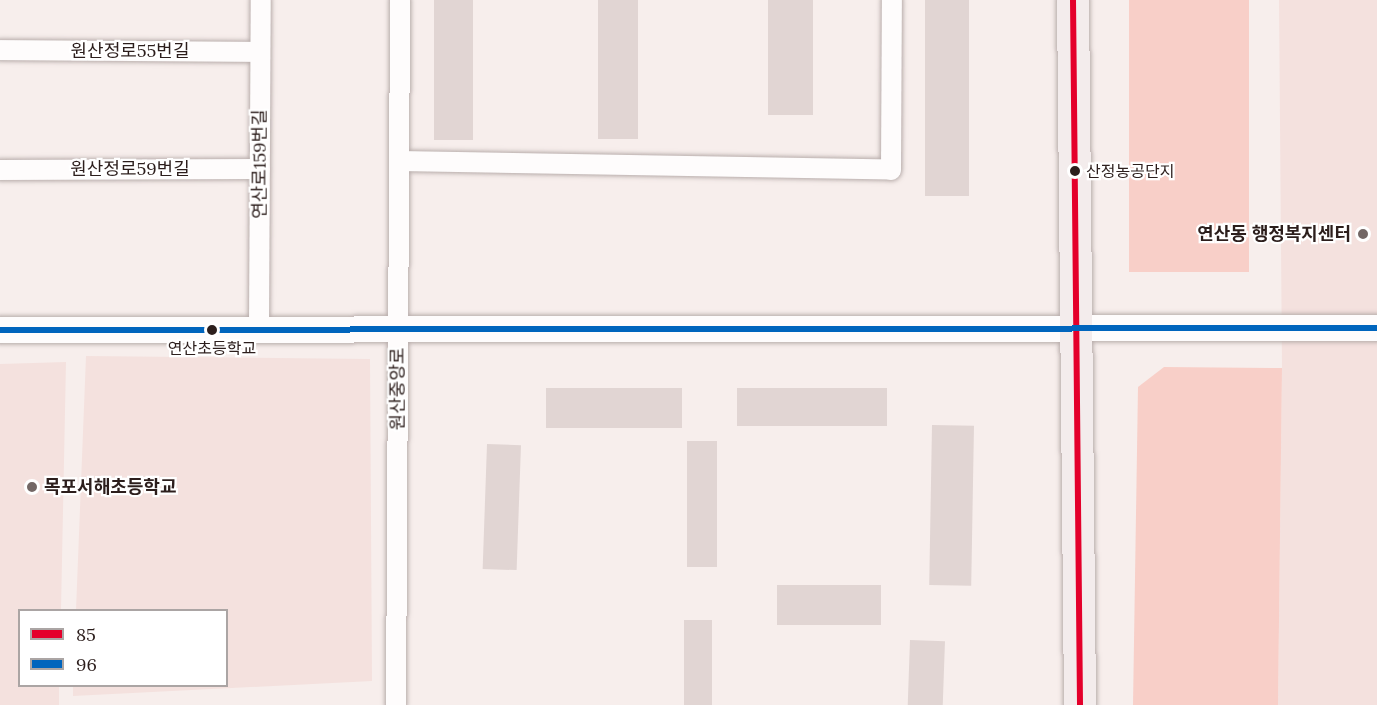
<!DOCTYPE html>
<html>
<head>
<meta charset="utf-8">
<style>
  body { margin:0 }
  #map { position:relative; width:1377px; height:705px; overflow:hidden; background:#f7eeec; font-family:Lora,"Noto Sans KR",serif }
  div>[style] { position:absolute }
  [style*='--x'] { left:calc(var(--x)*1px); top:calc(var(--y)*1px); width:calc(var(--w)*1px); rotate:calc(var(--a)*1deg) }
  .built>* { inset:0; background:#f4e1de }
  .green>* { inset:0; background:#f8cfc8; transform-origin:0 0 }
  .building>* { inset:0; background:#e1d5d3; transform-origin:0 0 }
  .roads { filter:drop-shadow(0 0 2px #b9aeac) drop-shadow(0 0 2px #b9aeac) }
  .minor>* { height:20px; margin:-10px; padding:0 10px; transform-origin:10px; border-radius:10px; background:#fefcfc }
  .tertiary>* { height:26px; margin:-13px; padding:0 13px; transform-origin:13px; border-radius:13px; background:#fefcfc }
  .primary>* { height:32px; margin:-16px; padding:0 16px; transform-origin:16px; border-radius:16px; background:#f3ecec }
  .bus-1>* { height:6px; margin:-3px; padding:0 3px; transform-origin:3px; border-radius:3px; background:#e4002b }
  .bus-2>* { height:6px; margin:-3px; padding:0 3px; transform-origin:3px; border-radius:3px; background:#0065bd }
  .dots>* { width:16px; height:16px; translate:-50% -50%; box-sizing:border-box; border:3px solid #fff; border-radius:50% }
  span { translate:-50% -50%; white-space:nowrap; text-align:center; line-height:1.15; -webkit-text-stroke:4.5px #fff; paint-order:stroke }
  .bus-label { font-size:16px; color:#2c1e1c }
  .left { translate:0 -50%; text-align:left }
  .street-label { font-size:18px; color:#2c1e1c }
  .poi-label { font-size:18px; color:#2c1e1c; font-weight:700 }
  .right { translate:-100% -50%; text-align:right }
  .legend { position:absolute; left:18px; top:609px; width:210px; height:78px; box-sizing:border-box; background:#fff; border:2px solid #aba5a4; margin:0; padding:8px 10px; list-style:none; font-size:18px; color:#2c1e1c }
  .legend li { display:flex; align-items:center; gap:12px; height:30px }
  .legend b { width:30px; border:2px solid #aba5a4 }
</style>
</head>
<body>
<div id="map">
  <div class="built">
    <i style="clip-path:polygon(1279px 0,1377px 0,1377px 705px,1278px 705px,1282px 368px)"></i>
    <i style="clip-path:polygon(86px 356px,370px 359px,372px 681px,73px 696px,73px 686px,226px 686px,226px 610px,76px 610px)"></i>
    <i style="clip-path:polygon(66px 362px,61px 610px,20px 610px,20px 686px,59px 686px,59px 705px,0 705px,0 364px)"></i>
  </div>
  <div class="green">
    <i style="left:1129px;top:0;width:120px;height:272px"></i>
    <i style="clip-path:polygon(1164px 367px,1282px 368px,1278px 705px,1133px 705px,1138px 387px)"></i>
  </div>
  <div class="building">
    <i style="left:434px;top:0;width:39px;height:140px"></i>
    <i style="left:598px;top:0;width:40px;height:139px"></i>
    <i style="left:768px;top:0;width:45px;height:115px"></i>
    <i style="left:925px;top:0;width:44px;height:196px"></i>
    <i style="left:546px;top:388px;width:136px;height:40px"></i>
    <i style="left:737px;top:388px;width:150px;height:38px"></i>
    <i style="left:932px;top:425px;width:42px;height:160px;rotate:1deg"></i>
    <i style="left:687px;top:441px;width:30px;height:126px"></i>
    <i style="left:487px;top:444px;width:34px;height:125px;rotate:2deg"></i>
    <i style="left:881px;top:585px;width:40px;height:104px;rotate:90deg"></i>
    <i style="left:684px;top:620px;width:28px;height:85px"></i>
    <i style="left:910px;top:640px;width:35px;height:65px;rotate:2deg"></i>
  </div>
  <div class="roads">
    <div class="minor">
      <i style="--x:0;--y:50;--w:260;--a:0.4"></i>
      <i style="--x:399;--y:161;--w:492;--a:1"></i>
      <i style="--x:891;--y:170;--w:170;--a:-89.7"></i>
      <i style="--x:0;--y:170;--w:260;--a:-0.2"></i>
      <i style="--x:259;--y:328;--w:328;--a:-89.7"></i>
      <i style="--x:396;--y:705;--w:705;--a:-89.67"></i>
    </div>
    <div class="tertiary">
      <i style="--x:0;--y:330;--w:1377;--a:-0.08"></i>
    </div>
    <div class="primary">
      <i style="--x:1073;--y:0;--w:705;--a:89.43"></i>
    </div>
  </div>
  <div class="bus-1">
    <i style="--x:1073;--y:0;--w:705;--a:89.43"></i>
  </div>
  <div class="bus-2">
    <i style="--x:0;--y:330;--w:1377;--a:-0.08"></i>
  </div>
  <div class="dots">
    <i style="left:1075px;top:171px;background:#2c1e1c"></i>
    <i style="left:1363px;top:234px;background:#736765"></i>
    <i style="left:212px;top:330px;background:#2c1e1c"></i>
    <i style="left:32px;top:487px;background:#736765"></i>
  </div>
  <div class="bus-label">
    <span class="left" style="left:1086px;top:171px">산정농공단지</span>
    <span style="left:212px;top:348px">연산초등학교</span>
  </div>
  <div class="street-label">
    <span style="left:130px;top:51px">원산정로55번길</span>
    <span style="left:260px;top:164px;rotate:-90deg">연산로159번길</span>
    <span style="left:130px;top:169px">원산정로59번길</span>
    <span style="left:398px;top:389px;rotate:-90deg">원산중앙로</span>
  </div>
  <div class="poi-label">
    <span class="right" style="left:1351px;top:234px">연산동 행정복지센터</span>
    <span class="left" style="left:44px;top:487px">목포서해초등학교</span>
  </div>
  <ul class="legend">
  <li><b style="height:8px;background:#e4002b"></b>85</li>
  <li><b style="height:8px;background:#0065bd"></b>96</li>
  </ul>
</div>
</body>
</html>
